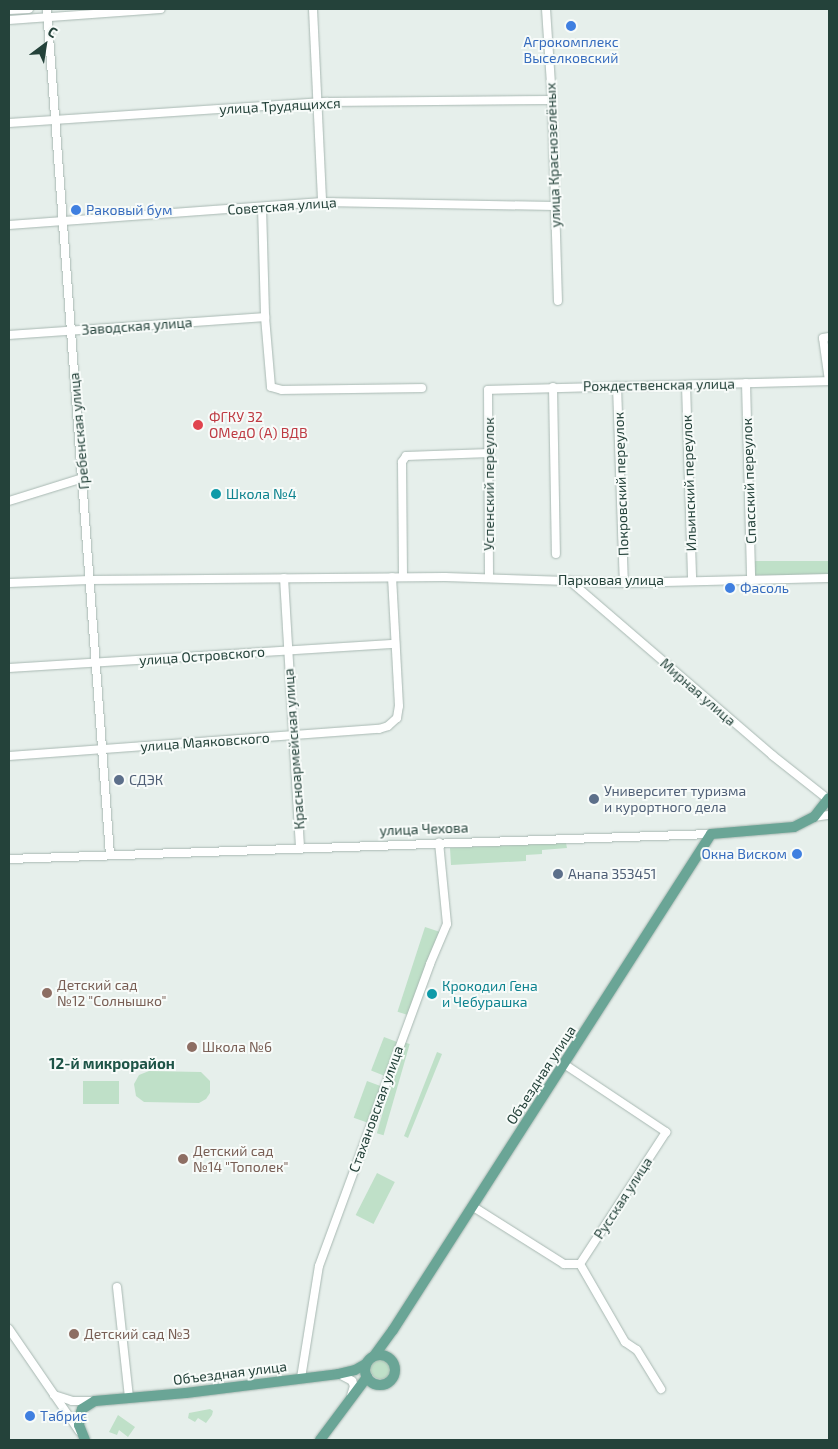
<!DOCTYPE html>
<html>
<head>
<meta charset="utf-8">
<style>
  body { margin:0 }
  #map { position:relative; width:838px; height:1449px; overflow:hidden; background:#e6efeb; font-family:"Exo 2",sans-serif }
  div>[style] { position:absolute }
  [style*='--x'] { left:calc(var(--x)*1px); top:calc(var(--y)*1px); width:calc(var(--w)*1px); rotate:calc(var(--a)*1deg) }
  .green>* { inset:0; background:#bfe0c8; transform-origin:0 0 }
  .round { border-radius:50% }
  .roads { filter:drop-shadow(0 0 1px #a8b8b2) drop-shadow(0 0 1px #a8b8b2) }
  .minor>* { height:8px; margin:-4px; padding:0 4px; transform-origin:4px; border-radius:4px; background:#fff }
  .major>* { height:10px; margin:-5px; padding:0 5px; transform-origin:5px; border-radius:5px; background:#6aa596 }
  .major>.ring { margin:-5px; padding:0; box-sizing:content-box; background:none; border:10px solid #6aa596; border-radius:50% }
  .dots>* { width:14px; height:14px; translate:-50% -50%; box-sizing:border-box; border:2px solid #f7fbf9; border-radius:50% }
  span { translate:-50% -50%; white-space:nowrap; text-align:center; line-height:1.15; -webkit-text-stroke:4px #f7fbf9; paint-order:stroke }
  .shop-label { font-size:14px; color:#366cbe }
  .left { translate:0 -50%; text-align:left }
  .right { translate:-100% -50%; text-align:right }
  .street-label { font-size:14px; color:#24423a }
  .health-label { font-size:14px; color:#be3a42 }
  .culture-label { font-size:14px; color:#0d838f }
  .service-label { font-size:14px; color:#4e5e75 }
  .education-label { font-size:14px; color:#785e54 }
  .neighbourhood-label { font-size:15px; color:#1f5548; font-weight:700 }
  .frame { position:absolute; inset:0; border:10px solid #24423a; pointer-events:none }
  .north { position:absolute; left:20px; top:20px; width:50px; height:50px; -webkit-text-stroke:4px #f7fbf9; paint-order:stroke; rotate:31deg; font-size:14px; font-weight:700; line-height:20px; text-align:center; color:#24423a }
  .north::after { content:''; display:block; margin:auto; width:18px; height:22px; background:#24423a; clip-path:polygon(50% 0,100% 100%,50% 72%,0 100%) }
</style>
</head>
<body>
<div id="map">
  <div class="green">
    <i style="left:754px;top:561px;width:75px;height:14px"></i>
    <i style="clip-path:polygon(566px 843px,567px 848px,542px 850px,542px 854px,526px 855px,526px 861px,451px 865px,450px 848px)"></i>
    <i style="left:425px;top:927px;width:16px;height:89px;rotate:18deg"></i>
    <i style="left:384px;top:1037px;width:14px;height:36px;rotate:21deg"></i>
    <i style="left:403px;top:1042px;width:7px;height:95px;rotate:16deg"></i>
    <i style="clip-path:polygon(437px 1052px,442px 1054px,408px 1138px,404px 1136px)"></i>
    <i style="clip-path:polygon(149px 1071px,201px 1072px,210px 1081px,210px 1093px,206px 1099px,199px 1103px,144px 1102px,136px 1096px,134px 1084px,139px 1075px)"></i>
    <i style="left:83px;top:1081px;width:36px;height:23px"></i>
    <i style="left:367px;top:1081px;width:15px;height:39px;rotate:20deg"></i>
    <i style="left:377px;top:1173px;width:20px;height:47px;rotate:27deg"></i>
    <i class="round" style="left:370px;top:1357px;width:22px;height:22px"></i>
    <i style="clip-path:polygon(210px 1409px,213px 1411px,212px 1415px,206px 1423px,198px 1418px,195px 1422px,188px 1418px,189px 1413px)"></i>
    <i style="clip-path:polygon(118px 1415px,135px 1427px,128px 1437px,119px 1430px,117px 1435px,109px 1432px)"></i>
  </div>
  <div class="roads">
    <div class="minor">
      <i style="--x:47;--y:9;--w:847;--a:85.74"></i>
      <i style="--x:313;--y:9;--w:193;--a:87.3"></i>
      <i style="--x:546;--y:9;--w:91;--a:86.2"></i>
      <i style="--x:552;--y:100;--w:201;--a:88.3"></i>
      <i style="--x:9;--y:10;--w:20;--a:-3"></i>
      <i style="--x:9;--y:20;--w:152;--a:-4.1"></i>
      <i style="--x:9;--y:123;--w:319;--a:-3.8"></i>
      <i style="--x:327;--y:102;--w:225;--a:-0.5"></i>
      <i style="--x:262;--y:207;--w:110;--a:88.4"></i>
      <i style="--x:265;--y:317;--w:70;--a:85.1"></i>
      <i style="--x:271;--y:387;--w:11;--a:15"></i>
      <i style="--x:282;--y:390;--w:140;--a:-0.8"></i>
      <i style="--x:9;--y:225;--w:314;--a:-4.2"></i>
      <i style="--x:322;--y:202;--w:233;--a:1"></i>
      <i style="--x:9;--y:335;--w:257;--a:-4"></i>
      <i style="--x:829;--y:381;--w:43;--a:-97.9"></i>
      <i style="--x:823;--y:338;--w:6;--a:-9"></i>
      <i style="--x:746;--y:383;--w:197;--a:88.5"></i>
      <i style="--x:686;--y:385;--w:195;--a:88.2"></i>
      <i style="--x:617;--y:386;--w:197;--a:88"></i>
      <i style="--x:553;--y:387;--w:167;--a:89"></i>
      <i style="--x:9;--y:501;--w:77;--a:-17.3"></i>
      <i style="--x:403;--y:577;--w:115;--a:-90.5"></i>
      <i style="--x:402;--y:462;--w:7;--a:-56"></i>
      <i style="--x:406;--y:456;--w:84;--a:-2"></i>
      <i style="--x:284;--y:578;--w:270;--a:86.6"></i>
      <i style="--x:489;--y:578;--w:188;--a:-90.3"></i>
      <i style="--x:488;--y:390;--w:341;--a:-1.5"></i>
      <i style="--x:570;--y:581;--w:267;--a:40.7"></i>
      <i style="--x:772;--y:755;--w:73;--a:38.3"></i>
      <i style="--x:9;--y:583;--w:81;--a:-2.1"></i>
      <i style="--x:90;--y:580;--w:355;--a:-0.5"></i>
      <i style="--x:445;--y:577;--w:179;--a:1.9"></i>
      <i style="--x:624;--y:583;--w:205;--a:-1.4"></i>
      <i style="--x:9;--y:668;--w:387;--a:-3.6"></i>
      <i style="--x:9;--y:756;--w:371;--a:-4.2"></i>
      <i style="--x:379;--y:729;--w:9;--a:-18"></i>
      <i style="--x:388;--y:726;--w:12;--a:-42"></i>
      <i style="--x:397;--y:718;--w:12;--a:-81"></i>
      <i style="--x:399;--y:706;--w:129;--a:-93.1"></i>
      <i style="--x:814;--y:817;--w:15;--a:-8"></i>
      <i style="--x:9;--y:859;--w:702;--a:-2.04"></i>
      <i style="--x:564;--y:1064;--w:123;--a:33.7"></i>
      <i style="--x:666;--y:1132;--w:158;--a:123.1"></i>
      <i style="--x:472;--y:1206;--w:109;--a:32.2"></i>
      <i style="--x:564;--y:1264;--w:16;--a:0"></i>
      <i style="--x:580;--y:1264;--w:90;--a:60"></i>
      <i style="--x:625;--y:1342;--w:14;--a:34"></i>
      <i style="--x:637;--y:1350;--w:46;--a:58.4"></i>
      <i style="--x:117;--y:1287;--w:111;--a:83.8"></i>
      <i style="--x:9;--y:1329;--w:124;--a:55.5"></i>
      <i style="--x:339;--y:1374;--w:15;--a:28"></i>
      <i style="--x:352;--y:1381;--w:5;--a:68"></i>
      <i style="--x:354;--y:1386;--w:10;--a:107"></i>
      <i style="--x:301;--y:1378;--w:113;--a:-80.9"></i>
      <i style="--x:319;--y:1266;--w:322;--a:-69.8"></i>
      <i style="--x:430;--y:964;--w:43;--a:-67"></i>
      <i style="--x:447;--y:924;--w:82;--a:-95.6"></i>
      <i style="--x:54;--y:1395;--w:19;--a:18"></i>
      <i style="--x:72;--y:1401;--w:21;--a:0"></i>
    </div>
    <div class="major">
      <i class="ring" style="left:365px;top:1355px;width:20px;height:20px"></i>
      <i style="--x:374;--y:1356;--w:32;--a:-54"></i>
      <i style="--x:393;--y:1330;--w:589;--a:-57.33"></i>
      <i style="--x:711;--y:834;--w:83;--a:-4.8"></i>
      <i style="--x:794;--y:827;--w:22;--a:-27"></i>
      <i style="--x:814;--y:817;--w:24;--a:-52"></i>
      <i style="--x:85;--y:1440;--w:16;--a:-112"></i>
      <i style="--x:79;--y:1425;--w:10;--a:-84"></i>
      <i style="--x:80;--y:1415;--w:6;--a:-72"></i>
      <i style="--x:82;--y:1409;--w:15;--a:-32"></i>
      <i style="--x:95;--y:1401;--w:91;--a:-5"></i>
      <i style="--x:186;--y:1393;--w:153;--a:-7.1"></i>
      <i style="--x:338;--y:1374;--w:17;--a:-13"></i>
      <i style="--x:355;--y:1370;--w:13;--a:-29"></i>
      <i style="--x:320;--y:1440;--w:79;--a:-53.3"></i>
    </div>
  </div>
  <div class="dots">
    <i style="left:571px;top:26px;background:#3f7fe0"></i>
    <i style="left:76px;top:210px;background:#3f7fe0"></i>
    <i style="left:198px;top:425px;background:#e0444e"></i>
    <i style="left:216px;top:494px;background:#0f9aa8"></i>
    <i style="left:730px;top:588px;background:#3f7fe0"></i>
    <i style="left:119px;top:780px;background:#5c6f8a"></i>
    <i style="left:594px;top:799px;background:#5c6f8a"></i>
    <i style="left:797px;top:854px;background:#3f7fe0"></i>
    <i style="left:558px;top:874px;background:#5c6f8a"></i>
    <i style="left:47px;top:993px;background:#8d6e63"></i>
    <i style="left:432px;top:994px;background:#0f9aa8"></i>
    <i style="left:192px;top:1047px;background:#8d6e63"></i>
    <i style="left:183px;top:1159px;background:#8d6e63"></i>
    <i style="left:74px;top:1334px;background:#8d6e63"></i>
    <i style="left:30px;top:1416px;background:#3f7fe0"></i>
  </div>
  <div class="shop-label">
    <span style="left:571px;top:50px">Агрокомплекс<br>Выселковский</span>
    <span class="left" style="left:86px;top:210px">Раковый бум</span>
    <span class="left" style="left:740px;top:588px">Фасоль</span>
    <span class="right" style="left:787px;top:854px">Окна Виском</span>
    <span class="left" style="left:40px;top:1416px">Табрис</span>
  </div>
  <div class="street-label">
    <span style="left:280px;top:106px;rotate:-3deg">улица Трудящихся</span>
    <span style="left:553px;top:155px;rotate:-92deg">улица Краснозелёных</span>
    <span style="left:282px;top:206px;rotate:-4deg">Советская улица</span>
    <span style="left:137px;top:326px;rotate:-4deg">Заводская улица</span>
    <span style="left:659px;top:385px;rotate:-1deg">Рождественская улица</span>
    <span style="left:79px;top:431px;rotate:-95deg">Гребенская улица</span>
    <span style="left:749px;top:481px;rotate:-92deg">Спасский переулок</span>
    <span style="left:689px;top:483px;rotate:-92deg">Ильинский переулок</span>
    <span style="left:489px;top:484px;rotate:-90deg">Успенский переулок</span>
    <span style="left:621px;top:484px;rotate:-92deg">Покровский переулок</span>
    <span style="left:611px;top:580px">Парковая улица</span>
    <span style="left:202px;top:656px;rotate:-4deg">улица Островского</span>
    <span style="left:698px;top:692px;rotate:41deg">Мирная улица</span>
    <span style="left:205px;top:742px;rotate:-4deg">улица Маяковского</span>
    <span style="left:294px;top:749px;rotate:-94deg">Красноармейская улица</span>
    <span style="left:424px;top:829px;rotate:-2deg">улица Чехова</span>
    <span style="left:541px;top:1075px;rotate:-57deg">Объездная улица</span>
    <span style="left:376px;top:1109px;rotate:-70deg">Стахановская улица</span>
    <span style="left:623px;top:1198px;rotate:-57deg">Русская улица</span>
    <span style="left:230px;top:1373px;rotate:-7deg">Объездная улица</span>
  </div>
  <div class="health-label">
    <span class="left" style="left:209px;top:425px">ФГКУ 32<br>ОМедО (А) ВДВ</span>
  </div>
  <div class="culture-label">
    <span class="left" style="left:226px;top:494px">Школа №4</span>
    <span class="left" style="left:442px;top:994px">Крокодил Гена<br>и Чебурашка</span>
  </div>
  <div class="service-label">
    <span class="left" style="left:129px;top:780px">СДЭК</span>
    <span class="left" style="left:604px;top:799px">Университет туризма<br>и курортного дела</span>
    <span class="left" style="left:568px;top:874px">Анапа 353451</span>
  </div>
  <div class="education-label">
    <span class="left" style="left:57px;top:993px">Детский сад<br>№12 "Солнышко"</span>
    <span class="left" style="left:202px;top:1047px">Школа №6</span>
    <span class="left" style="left:193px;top:1159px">Детский сад<br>№14 "Тополек"</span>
    <span class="left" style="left:84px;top:1334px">Детский сад №3</span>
  </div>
  <div class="neighbourhood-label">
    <span style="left:112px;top:1064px">12-й микрорайон</span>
  </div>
  <div class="frame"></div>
  <div class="north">С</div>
</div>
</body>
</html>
